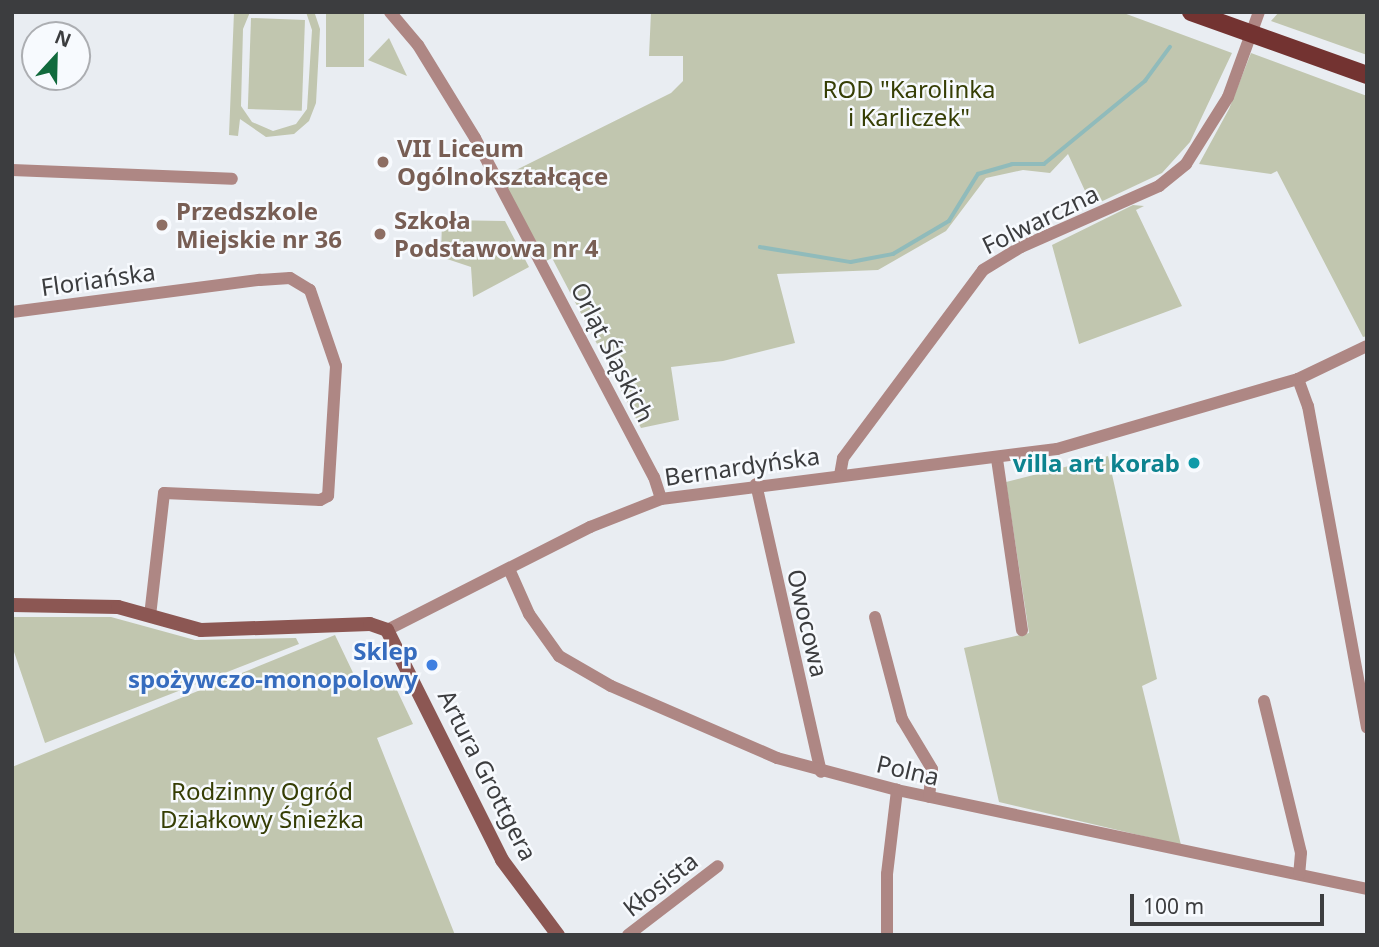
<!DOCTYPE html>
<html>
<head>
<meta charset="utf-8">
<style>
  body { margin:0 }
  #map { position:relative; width:1379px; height:947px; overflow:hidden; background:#e9edf2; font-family:"Noto Sans",sans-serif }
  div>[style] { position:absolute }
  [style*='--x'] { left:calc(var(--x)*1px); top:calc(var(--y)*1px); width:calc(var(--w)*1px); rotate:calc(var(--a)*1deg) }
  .green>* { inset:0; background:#c1c6af; transform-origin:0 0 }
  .stream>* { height:3.5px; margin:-1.75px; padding:0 1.75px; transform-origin:1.75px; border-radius:1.75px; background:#90bbbb }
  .street>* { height:12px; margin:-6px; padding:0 6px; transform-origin:6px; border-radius:6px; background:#ae8784 }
  .secondary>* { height:14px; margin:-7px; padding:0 7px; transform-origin:7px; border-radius:7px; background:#8c5753 }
  .primary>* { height:18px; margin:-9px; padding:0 9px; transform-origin:9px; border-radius:9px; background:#733331 }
  .dots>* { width:19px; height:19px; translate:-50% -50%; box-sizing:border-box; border:4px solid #f7fafe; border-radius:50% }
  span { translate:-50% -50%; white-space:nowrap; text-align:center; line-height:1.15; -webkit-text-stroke:5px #f7fafe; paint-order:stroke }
  .park-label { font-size:24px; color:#363e05 }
  .education-label { font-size:24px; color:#785e54; font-weight:700 }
  .left { translate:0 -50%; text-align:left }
  .street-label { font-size:24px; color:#3c3d3f }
  .culture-label { font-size:24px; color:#0d838f; font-weight:700 }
  .right { translate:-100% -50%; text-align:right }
  .shop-label { font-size:24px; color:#366cbe; font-weight:700 }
  .frame { position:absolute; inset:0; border:14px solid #3c3d3f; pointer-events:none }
  .north { position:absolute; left:21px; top:21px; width:70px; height:70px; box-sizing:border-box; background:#f7fafe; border:2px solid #acaeb2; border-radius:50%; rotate:22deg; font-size:19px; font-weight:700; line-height:28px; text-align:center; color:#3c3d3f }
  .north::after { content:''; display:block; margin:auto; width:24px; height:32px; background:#116a3d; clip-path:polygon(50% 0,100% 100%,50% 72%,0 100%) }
  .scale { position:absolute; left:1130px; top:894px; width:194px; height:32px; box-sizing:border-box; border:4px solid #3c3d3f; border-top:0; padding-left:9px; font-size:21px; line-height:24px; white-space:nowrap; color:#3c3d3f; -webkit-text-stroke:5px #f7fafe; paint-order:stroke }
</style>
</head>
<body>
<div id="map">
  <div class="green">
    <i style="clip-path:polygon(234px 12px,250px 12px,243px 29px,241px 106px,252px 122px,273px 131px,296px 124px,307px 109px,312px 30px,306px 12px,315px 14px,320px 29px,316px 103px,309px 121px,294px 134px,266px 137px,240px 119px,238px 136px,229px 135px)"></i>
    <i style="left:326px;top:12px;width:38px;height:55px"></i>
    <i style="clip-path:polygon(651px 12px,1121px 12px,1232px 53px,1190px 142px,1162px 173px,1092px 206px,1068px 154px,1050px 173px,1023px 170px,986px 178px,946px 231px,878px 270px,777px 274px,795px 343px,723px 361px,671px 367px,679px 420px,641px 428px,552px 258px,542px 263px,496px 180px,671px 93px,683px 81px,683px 56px,649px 56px)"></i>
    <i style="clip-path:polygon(1279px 12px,1367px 12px,1367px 55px,1271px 21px)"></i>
    <i style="left:251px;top:18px;width:54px;height:91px;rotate:2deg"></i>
    <i style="clip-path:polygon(389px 38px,407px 76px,368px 60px)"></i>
    <i style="clip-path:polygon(1251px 53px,1367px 96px,1367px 336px,1363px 337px,1277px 171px,1271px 174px,1199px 164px,1229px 109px)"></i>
    <i style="clip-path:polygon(1133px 205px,1144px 206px,1136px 210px,1182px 306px,1079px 344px,1052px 245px)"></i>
    <i style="clip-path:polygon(442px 220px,505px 221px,529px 267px,473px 297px,471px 267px,441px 257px)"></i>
    <i style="clip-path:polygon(1108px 456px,1157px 679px,1142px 686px,1181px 845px,999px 802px,964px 648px,1029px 633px,1006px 482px)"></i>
    <i style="clip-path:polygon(12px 617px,111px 617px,195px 640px,296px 638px,299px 644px,45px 743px,12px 646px)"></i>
    <i style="clip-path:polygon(335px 635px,357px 681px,382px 672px,395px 686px,413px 724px,377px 738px,455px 935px,12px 935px,12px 767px)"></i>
  </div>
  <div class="stream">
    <i style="--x:760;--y:247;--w:92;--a:9.4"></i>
    <i style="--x:851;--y:262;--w:43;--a:-10.8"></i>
    <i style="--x:893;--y:254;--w:65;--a:-30.5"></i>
    <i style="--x:949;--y:221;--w:55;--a:-58.3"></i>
    <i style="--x:978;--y:174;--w:35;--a:-16"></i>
    <i style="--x:1012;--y:164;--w:32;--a:0"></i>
    <i style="--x:1044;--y:164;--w:131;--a:-39.4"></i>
    <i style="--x:1145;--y:81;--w:42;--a:-53.7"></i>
  </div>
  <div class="street">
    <i style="--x:390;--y:12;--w:43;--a:49.7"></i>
    <i style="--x:418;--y:45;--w:109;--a:58.5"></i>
    <i style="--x:475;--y:138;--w:383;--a:62.2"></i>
    <i style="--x:654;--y:477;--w:23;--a:72"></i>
    <i style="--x:12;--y:170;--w:220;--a:2.3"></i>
    <i style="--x:12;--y:312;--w:250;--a:-7.4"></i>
    <i style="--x:260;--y:280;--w:30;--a:-4"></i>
    <i style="--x:290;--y:278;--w:23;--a:31"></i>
    <i style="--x:310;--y:290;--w:80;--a:71.1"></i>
    <i style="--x:336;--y:366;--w:130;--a:93.5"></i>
    <i style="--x:328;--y:496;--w:9;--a:153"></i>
    <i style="--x:320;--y:500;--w:156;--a:-177.4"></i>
    <i style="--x:164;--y:493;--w:124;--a:96.5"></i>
    <i style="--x:1298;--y:379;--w:29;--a:70"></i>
    <i style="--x:1308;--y:406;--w:327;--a:79.6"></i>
    <i style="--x:997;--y:459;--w:173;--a:81.7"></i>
    <i style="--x:840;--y:475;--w:17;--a:-80"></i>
    <i style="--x:843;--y:458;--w:234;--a:-53.3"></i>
    <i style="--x:983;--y:270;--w:44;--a:-31.2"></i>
    <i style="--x:1021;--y:247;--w:151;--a:-23.8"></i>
    <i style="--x:1159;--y:186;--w:35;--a:-39"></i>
    <i style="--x:1186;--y:164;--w:79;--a:-57.9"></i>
    <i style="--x:1228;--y:97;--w:90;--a:-70"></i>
    <i style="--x:756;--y:484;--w:295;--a:77.3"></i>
    <i style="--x:509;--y:569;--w:49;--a:66"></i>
    <i style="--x:529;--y:614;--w:52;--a:54.5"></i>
    <i style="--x:559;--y:656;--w:60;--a:30"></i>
    <i style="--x:611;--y:686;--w:181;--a:23.4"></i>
    <i style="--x:777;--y:758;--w:124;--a:14.9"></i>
    <i style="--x:897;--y:790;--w:480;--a:11.9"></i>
    <i style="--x:875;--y:617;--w:106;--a:75.2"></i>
    <i style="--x:902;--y:719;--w:58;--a:59"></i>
    <i style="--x:932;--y:769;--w:28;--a:96"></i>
    <i style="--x:387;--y:630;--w:228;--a:-26.9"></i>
    <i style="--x:590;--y:527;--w:76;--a:-21.5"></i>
    <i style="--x:661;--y:499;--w:399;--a:-7.2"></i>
    <i style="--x:1057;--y:449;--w:251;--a:-16.2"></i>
    <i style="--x:1298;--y:379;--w:76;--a:-25.6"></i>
    <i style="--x:1264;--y:701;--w:156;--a:76.3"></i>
    <i style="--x:1301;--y:853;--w:21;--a:95"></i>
    <i style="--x:628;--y:935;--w:113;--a:-37.5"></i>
    <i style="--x:887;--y:935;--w:61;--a:-90"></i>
    <i style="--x:887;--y:874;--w:85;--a:-83.2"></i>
  </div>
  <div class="secondary">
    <i style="--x:12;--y:605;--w:106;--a:1.1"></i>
    <i style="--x:118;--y:607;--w:86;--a:15.5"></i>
    <i style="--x:201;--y:630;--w:169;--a:-2"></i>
    <i style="--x:370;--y:624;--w:18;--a:19"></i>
    <i style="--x:387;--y:630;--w:257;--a:63.4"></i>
    <i style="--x:502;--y:860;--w:94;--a:53.3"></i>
  </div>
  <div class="primary">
    <i style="--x:1191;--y:12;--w:187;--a:19.7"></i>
  </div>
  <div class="dots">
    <i style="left:383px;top:162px;background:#8d6e63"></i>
    <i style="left:162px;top:225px;background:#8d6e63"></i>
    <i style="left:380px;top:234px;background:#8d6e63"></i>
    <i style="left:1194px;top:463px;background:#0f9aa8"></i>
    <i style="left:432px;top:665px;background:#3f7fe0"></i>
  </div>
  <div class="park-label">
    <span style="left:909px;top:103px">ROD "Karolinka<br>i Karliczek"</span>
    <span style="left:262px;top:805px">Rodzinny Ogród<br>Działkowy Śnieżka</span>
  </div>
  <div class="education-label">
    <span class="left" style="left:397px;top:162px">VII Liceum<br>Ogólnokształcące</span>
    <span class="left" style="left:176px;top:225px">Przedszkole<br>Miejskie nr 36</span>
    <span class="left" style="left:394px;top:234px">Szkoła<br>Podstawowa nr 4</span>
  </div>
  <div class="street-label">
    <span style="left:1040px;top:219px;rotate:-26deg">Folwarczna</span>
    <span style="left:98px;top:279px;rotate:-8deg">Floriańska</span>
    <span style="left:613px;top:352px;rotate:63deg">Orląt Śląskich</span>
    <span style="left:742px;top:466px;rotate:-8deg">Bernardyńska</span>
    <span style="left:808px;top:623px;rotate:77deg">Owocowa</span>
    <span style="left:908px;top:770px;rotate:13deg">Polna</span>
    <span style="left:488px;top:775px;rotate:63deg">Artura Grottgera</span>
    <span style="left:660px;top:884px;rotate:-38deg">Kłosista</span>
  </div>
  <div class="culture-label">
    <span class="right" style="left:1180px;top:463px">villa art korab</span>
  </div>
  <div class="shop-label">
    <span class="right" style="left:418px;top:665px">Sklep<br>spożywczo-monopolowy</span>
  </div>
  <div class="frame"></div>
  <div class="north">N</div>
  <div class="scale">100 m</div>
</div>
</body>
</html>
